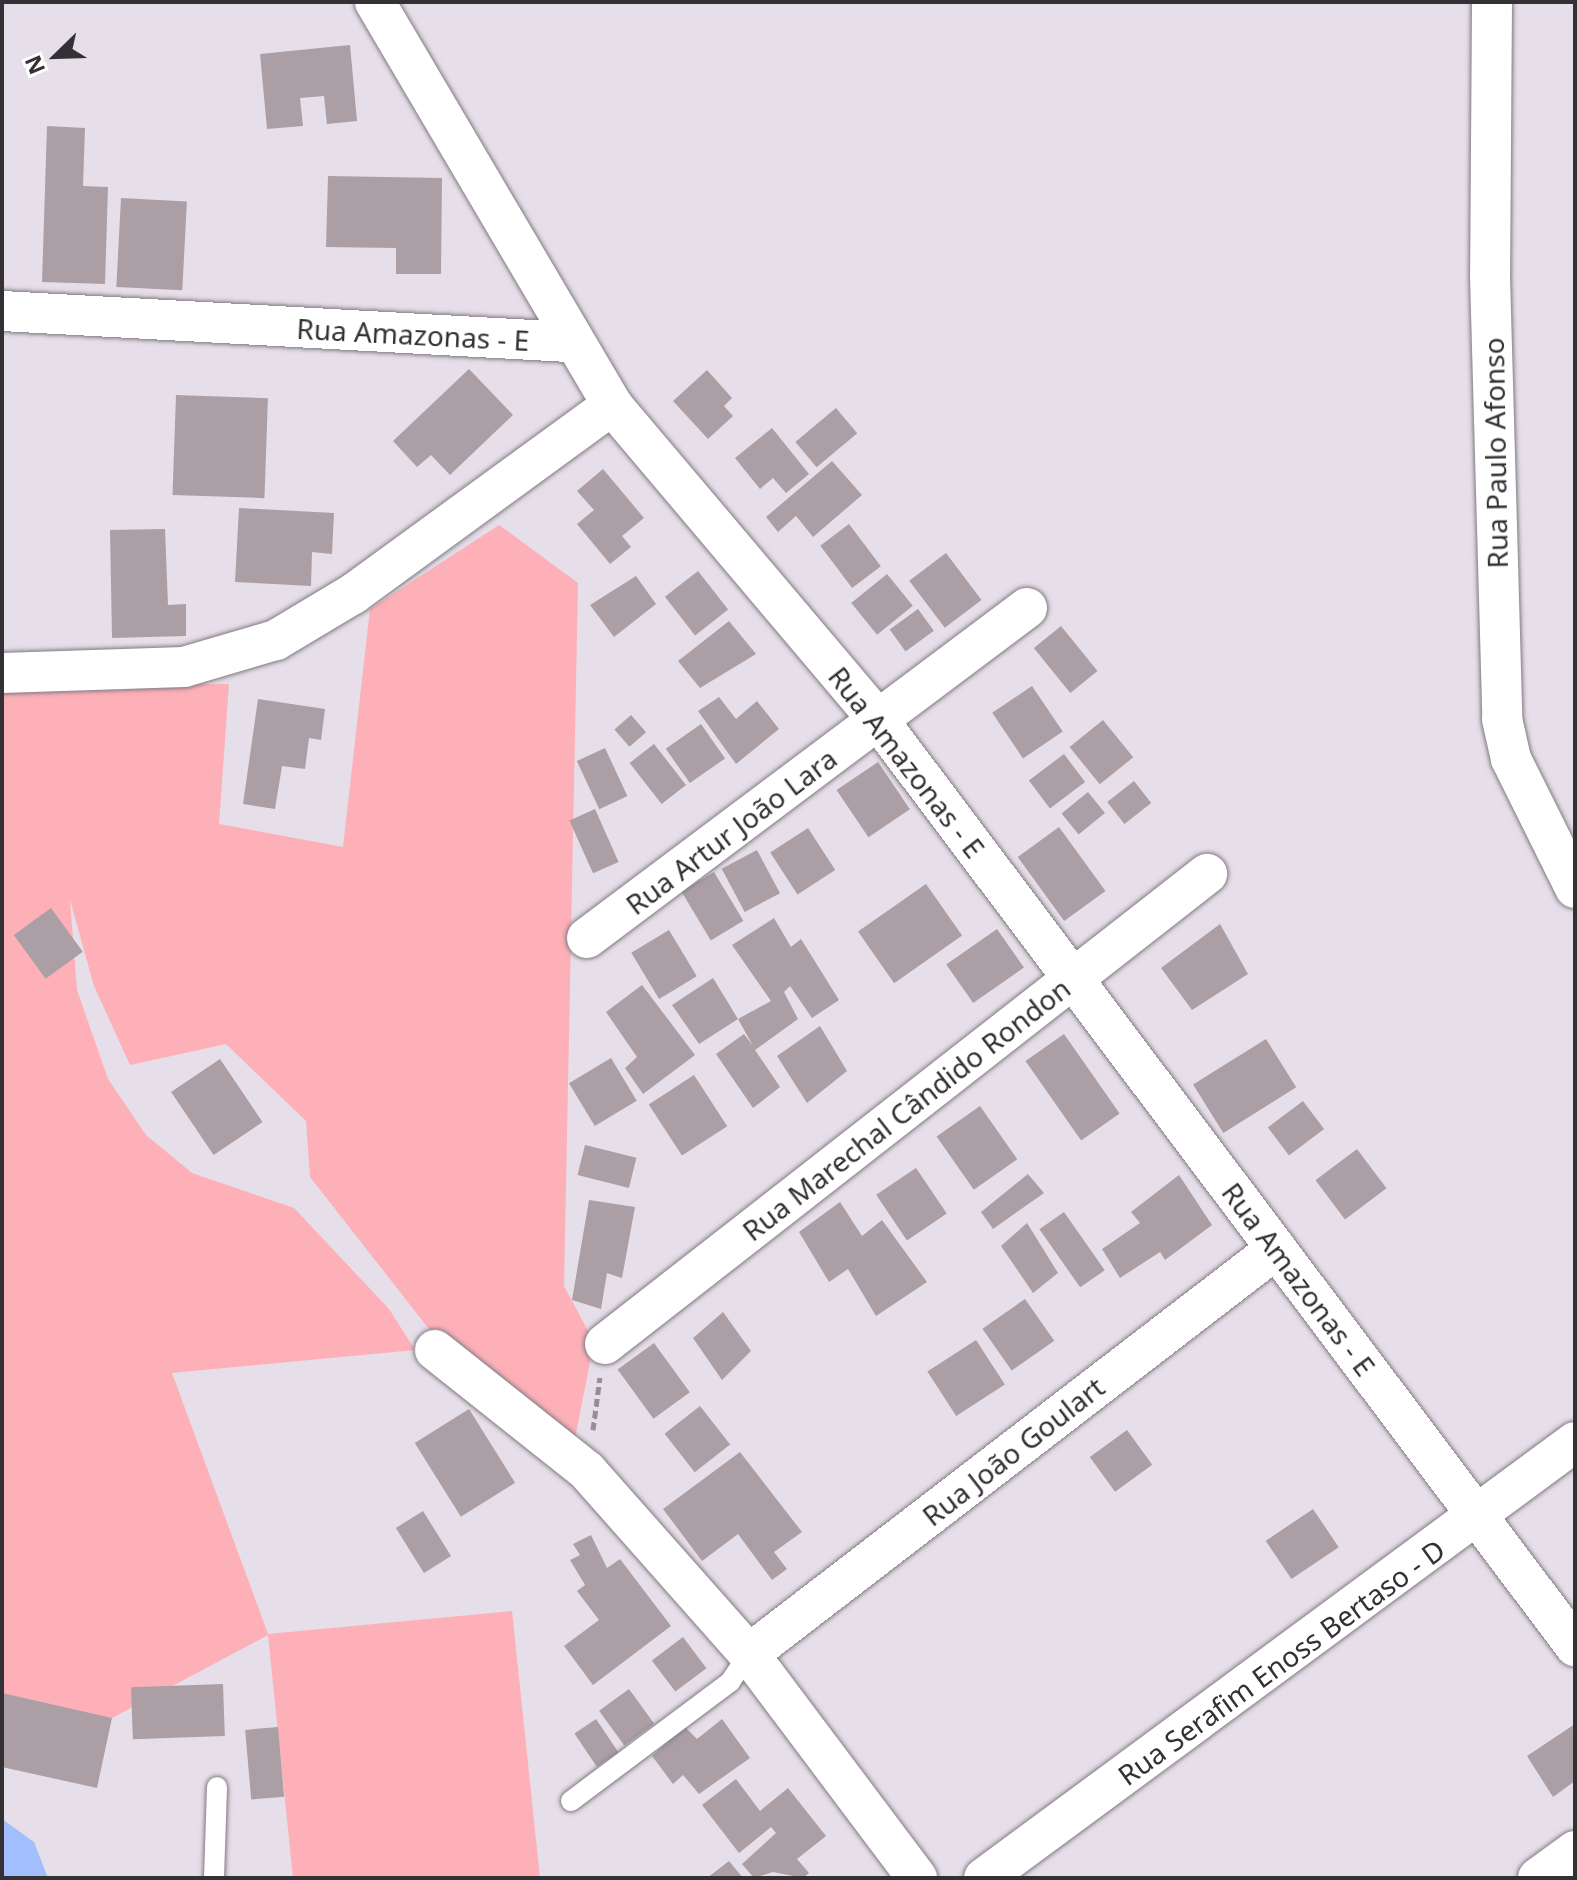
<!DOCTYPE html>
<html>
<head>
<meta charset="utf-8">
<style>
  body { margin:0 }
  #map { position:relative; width:1577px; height:1880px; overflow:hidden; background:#e6dee8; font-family:"Noto Sans",sans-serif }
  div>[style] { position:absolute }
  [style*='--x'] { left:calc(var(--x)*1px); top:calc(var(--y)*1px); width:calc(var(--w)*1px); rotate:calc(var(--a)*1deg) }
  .green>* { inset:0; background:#fdb0b7 }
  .water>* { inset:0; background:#a2bffd }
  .building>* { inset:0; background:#ab9fa5; transform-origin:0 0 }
  .path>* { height:5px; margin-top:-2.5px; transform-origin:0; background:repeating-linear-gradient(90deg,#948f96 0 8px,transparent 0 12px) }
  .roads { filter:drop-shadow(0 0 2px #817a83) drop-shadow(0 0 2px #817a83) }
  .service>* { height:20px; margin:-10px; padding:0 10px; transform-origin:10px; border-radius:10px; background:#fff }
  .minor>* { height:40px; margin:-20px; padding:0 20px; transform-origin:20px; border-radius:20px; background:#fff }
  span { translate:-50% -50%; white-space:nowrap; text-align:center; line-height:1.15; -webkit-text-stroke:6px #fff; paint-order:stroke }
  .street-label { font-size:28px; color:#343135 }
  .frame { position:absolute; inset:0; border:4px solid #343135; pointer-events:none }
  .north { position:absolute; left:16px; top:16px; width:80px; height:80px; -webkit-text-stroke:6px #fff; paint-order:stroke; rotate:247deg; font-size:22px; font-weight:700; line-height:32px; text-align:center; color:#343135 }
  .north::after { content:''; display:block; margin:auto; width:28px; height:36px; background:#343135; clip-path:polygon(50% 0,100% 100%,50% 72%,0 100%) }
</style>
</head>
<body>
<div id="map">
  <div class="green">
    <i style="clip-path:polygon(499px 525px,578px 583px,564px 1286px,594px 1342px,574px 1443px,436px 1338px,310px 1177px,306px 1121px,226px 1044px,130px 1065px,94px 986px,70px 900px,77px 990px,108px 1079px,146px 1135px,192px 1173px,294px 1208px,389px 1309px,415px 1350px,172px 1373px,268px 1634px,512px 1611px,540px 1878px,293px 1878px,268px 1635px,112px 1718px,2px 1705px,2px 685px,229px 684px,219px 824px,343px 847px,370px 609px)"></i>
  </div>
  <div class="water">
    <i style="clip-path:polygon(2px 1819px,34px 1842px,48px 1878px,2px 1878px)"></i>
  </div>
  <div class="building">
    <i style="clip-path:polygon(350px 45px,357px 121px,327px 124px,324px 96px,300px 98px,303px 126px,267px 129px,260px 54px)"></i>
    <i style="clip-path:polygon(47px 126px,85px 128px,83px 186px,108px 187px,105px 284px,42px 282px)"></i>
    <i style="clip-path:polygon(328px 176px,442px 178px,441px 274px,396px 274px,396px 248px,326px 247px)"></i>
    <i style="left:121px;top:198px;width:66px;height:89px;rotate:3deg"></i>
    <i style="clip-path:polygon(469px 369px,513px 415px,450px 475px,431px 455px,417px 467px,393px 441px)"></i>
    <i style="clip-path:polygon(707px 370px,732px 398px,724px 406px,733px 416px,708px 439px,673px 401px)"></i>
    <i style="left:176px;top:395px;width:92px;height:100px;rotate:2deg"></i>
    <i style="left:836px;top:408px;width:33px;height:53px;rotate:50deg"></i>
    <i style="clip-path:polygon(772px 428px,809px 474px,786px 493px,773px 478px,760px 489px,735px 458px)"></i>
    <i style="clip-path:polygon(832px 461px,862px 495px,813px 537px,796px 516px,778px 532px,766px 517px)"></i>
    <i style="clip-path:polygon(603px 469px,644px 518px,622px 536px,631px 547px,610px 564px,577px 524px,594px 510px,577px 491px)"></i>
    <i style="clip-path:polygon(239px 508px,334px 513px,332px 554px,312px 552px,311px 586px,235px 582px)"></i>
    <i style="left:849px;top:524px;width:53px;height:36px;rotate:53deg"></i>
    <i style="clip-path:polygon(165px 529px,168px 605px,186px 604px,186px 636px,112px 638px,110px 530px)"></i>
    <i style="left:946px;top:553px;width:59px;height:46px;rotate:53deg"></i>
    <i style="left:698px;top:571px;width:49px;height:42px;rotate:52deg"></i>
    <i style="left:887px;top:574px;width:41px;height:46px;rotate:51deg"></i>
    <i style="clip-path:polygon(636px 576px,656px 604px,614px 637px,590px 605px)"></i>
    <i style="left:918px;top:609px;width:27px;height:35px;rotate:54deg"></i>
    <i style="clip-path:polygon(729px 621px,756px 654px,700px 688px,678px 661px)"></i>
    <i style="left:1061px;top:626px;width:58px;height:35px;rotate:51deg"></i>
    <i style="left:1032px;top:686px;width:55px;height:48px;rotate:56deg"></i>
    <i style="clip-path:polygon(719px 697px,736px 719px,757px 701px,779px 729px,736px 764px,698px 711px)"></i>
    <i style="clip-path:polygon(258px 699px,325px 709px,321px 740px,309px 738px,305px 769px,282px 766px,275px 809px,243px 804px)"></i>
    <i style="left:631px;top:715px;width:23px;height:22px;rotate:49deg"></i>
    <i style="left:1103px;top:720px;width:48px;height:43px;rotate:51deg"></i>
    <i style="left:701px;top:724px;width:42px;height:43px;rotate:55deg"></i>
    <i style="left:654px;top:744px;width:52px;height:31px;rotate:52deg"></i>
    <i style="left:605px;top:748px;width:53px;height:31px;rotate:65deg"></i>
    <i style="left:1064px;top:754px;width:35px;height:44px;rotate:53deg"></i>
    <i style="left:878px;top:762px;width:57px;height:50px;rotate:56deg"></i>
    <i style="left:1134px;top:781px;width:28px;height:34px;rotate:52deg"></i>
    <i style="left:1088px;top:792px;width:27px;height:34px;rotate:51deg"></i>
    <i style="left:595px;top:809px;width:58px;height:28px;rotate:66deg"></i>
    <i style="left:1059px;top:827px;width:79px;height:51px;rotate:54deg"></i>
    <i style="left:808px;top:828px;width:50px;height:45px;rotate:57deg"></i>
    <i style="left:757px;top:850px;width:49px;height:40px;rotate:62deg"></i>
    <i style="left:714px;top:872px;width:57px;height:38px;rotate:59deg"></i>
    <i style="left:926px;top:884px;width:63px;height:83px;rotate:55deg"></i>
    <i style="left:51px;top:908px;width:54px;height:46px;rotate:54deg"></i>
    <i style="clip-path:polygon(774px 918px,791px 947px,801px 939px,839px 1000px,812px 1018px,790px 986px,784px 992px,798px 1019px,755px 1050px,780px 1087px,753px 1108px,716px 1054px,744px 1034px,753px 1046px,738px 1019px,699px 1044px,672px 1005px,713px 978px,738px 1019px,771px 1001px,732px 945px)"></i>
    <i style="clip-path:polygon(1220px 924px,1248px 974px,1192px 1010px,1161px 968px)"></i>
    <i style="left:997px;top:929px;width:47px;height:62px;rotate:55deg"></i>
    <i style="left:669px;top:930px;width:54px;height:44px;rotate:59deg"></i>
    <i style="clip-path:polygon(642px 985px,695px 1055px,643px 1094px,625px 1068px,637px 1057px,606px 1012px)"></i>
    <i style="clip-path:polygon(820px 1026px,847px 1071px,807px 1103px,777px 1056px)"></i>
    <i style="left:1064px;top:1034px;width:97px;height:47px;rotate:55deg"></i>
    <i style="left:1266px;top:1039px;width:57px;height:86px;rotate:58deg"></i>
    <i style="left:611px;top:1058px;width:50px;height:49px;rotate:59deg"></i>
    <i style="left:220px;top:1059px;width:76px;height:59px;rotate:56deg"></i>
    <i style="left:694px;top:1075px;width:61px;height:54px;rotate:57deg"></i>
    <i style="left:1303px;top:1101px;width:35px;height:44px;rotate:53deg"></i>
    <i style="left:980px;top:1106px;width:65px;height:53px;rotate:55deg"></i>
    <i style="left:585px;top:1145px;width:53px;height:31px;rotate:14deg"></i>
    <i style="left:1357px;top:1149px;width:49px;height:52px;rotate:53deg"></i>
    <i style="left:916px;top:1168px;width:55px;height:48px;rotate:56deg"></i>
    <i style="clip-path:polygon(1028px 1174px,1044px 1193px,993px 1229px,981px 1212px)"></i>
    <i style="clip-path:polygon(1179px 1175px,1212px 1225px,1165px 1260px,1160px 1252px,1120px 1278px,1102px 1249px,1140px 1223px,1131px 1212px)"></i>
    <i style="clip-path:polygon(589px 1200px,635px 1207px,622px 1278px,607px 1273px,601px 1309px,572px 1300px)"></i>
    <i style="clip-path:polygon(840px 1202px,862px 1236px,882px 1220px,927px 1282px,876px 1316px,848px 1269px,829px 1282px,799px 1232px)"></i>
    <i style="left:1064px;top:1212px;width:71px;height:30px;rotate:55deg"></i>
    <i style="clip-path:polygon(1027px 1223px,1058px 1273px,1033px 1293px,1001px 1246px)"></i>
    <i style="left:1025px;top:1299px;width:51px;height:52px;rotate:55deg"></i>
    <i style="clip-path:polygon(723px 1312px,751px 1351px,722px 1380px,693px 1338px)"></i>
    <i style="left:976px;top:1340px;width:53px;height:58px;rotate:57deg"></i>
    <i style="left:654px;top:1343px;width:61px;height:45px;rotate:54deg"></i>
    <i style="left:700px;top:1406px;width:49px;height:45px;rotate:52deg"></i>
    <i style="left:469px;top:1409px;width:87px;height:64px;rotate:58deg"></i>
    <i style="left:1127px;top:1430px;width:43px;height:46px;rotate:54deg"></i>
    <i style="clip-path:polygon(740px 1452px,802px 1532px,774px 1552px,787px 1569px,772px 1580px,738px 1534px,702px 1561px,663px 1509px)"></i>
    <i style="left:1313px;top:1509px;width:46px;height:57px;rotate:56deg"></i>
    <i style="left:423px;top:1511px;width:53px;height:32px;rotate:58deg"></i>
    <i style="clip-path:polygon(591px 1535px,607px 1568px,620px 1559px,671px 1626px,593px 1685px,564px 1646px,599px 1620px,577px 1591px,585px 1585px,570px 1560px,580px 1555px,573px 1544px)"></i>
    <i style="left:683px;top:1637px;width:39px;height:39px;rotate:53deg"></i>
    <i style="left:223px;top:1684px;width:52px;height:92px;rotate:88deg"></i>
    <i style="left:629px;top:1689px;width:43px;height:37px;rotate:54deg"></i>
    <i style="clip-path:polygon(2px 1693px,112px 1718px,97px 1788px,2px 1767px)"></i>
    <i style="left:596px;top:1719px;width:40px;height:26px;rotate:56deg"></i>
    <i style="clip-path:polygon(722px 1719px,750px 1758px,699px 1794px,683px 1775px,673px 1784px,652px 1756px,685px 1727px,697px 1739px)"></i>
    <i style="clip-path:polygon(1575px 1724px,1575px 1781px,1553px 1797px,1527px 1756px)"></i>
    <i style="left:278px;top:1727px;width:70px;height:33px;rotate:85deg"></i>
    <i style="clip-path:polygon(736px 1779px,760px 1811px,788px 1788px,826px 1836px,797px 1859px,809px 1873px,803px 1878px,773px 1872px,754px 1878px,742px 1864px,776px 1833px,771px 1827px,739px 1853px,702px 1805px)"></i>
    <i style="clip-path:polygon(729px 1861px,743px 1878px,707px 1878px)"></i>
  </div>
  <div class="path">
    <i style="--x:593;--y:1430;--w:53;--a:-82.5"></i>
  </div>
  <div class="roads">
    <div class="service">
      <i style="--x:571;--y:1801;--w:199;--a:-36.8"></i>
      <i style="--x:730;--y:1682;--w:34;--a:-56"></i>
      <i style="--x:214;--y:1878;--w:91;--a:-88.1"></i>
    </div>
    <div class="minor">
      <i style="--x:375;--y:2;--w:468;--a:59.5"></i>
      <i style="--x:612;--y:405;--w:414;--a:49.8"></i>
      <i style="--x:879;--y:721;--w:1158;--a:53.04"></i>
      <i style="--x:1492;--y:2;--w:274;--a:90.4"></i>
      <i style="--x:1490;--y:276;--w:443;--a:88.4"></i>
      <i style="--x:1502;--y:719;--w:41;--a:77.3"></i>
      <i style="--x:1511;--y:759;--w:144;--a:63.6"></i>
      <i style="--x:2;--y:311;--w:568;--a:3.13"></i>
      <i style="--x:2;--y:673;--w:182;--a:-1.9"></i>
      <i style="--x:184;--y:667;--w:96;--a:-16.4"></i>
      <i style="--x:276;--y:640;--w:90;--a:-30.9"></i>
      <i style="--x:353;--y:594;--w:321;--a:-36.1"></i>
      <i style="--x:587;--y:938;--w:550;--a:-36.87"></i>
      <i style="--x:605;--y:1344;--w:764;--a:-37.98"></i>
      <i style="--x:435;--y:1350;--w:194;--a:38.5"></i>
      <i style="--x:587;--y:1471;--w:244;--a:48.5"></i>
      <i style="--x:749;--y:1654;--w:280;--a:53.1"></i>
      <i style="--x:749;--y:1654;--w:665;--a:-37.54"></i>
      <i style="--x:984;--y:1878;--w:734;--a:-36.42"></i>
      <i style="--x:1538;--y:1878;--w:46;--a:-36.1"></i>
    </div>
  </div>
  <div class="street-label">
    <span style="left:413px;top:334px;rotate:3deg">Rua Amazonas - E</span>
    <span style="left:1495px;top:453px;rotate:-91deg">Rua Paulo Afonso</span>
    <span style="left:907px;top:762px;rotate:52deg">Rua Amazonas - E</span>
    <span style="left:731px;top:831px;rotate:-37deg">Rua Artur João Lara</span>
    <span style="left:906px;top:1109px;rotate:-38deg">Rua Marechal Cândido Rondon</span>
    <span style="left:1299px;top:1279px;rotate:53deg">Rua Amazonas - E</span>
    <span style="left:1013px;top:1451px;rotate:-38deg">Rua João Goulart</span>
    <span style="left:1281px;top:1662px;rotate:-36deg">Rua Serafim Enoss Bertaso - D</span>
  </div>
  <div class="frame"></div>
  <div class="north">N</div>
</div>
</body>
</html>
